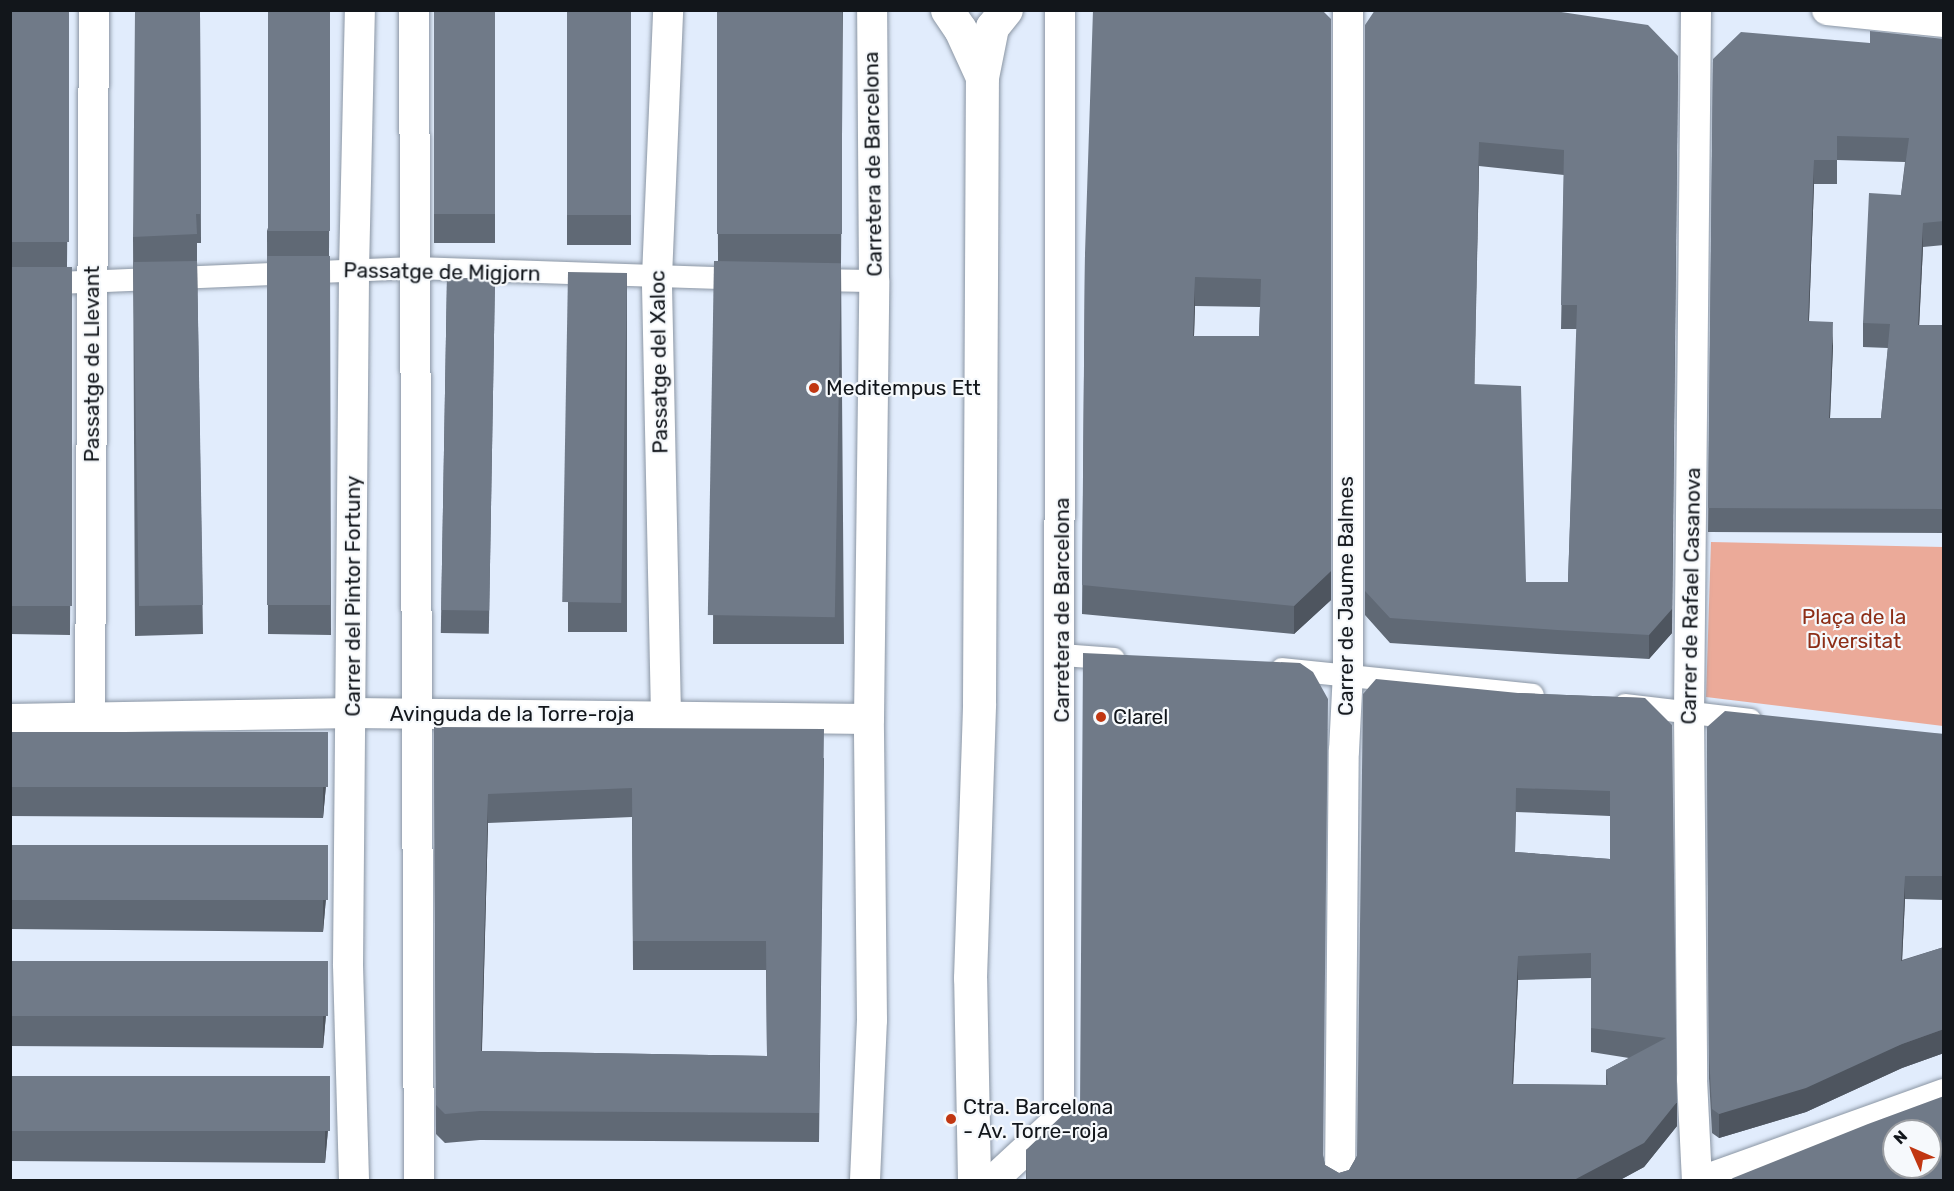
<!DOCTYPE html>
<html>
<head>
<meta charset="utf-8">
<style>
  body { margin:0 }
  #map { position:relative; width:1954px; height:1191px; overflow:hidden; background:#e1ecfc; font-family:Rubik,sans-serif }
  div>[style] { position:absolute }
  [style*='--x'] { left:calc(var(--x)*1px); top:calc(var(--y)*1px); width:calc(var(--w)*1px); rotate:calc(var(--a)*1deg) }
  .green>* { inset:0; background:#ebaa99 }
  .roads { filter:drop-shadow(0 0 2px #8a95a3) drop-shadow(0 0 2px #8a95a3) }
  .pedestrian>* { height:22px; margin:-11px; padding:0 11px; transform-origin:11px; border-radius:11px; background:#fff }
  .minor>* { height:30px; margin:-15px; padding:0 15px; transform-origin:15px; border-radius:15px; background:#fff }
  .tertiary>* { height:33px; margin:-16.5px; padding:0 16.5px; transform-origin:16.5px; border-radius:16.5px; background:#fff }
  .wall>* { inset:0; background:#606975; transform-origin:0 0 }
  .shaded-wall>* { inset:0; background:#4e555f }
  .building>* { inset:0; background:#707a88; transform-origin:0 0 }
  .dots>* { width:16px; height:16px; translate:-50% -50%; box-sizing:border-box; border:3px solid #f6f9fc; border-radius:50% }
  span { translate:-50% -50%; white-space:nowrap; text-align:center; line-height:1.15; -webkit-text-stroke:4.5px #f6f9fc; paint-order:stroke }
  .street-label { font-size:21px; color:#12161b }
  .poi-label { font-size:21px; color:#12161b }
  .left { translate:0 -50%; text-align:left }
  .park-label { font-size:21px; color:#8d2e17 }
  .frame { position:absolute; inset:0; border:12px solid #12161b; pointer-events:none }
  .north { position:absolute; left:1882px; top:1119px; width:60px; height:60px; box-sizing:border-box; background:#f6f9fc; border:2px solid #9b9ea2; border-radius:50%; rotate:315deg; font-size:16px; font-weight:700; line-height:24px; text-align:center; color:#12161b }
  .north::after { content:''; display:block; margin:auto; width:21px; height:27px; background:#c13712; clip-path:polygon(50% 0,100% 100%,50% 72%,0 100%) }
</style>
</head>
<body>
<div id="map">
  <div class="green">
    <i style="clip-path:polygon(1711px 542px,1943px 547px,1943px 726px,1706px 697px)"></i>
  </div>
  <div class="roads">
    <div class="pedestrian">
      <i style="--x:812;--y:280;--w:62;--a:0.9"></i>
      <i style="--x:10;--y:285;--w:405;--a:-2.4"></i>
      <i style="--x:415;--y:268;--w:328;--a:1.9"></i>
      <i style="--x:1062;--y:655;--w:52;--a:4.4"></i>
      <i style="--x:1282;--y:669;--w:252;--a:5.9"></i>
      <i style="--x:1625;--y:705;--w:126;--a:6.8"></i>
    </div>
    <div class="minor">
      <i style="--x:414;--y:10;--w:1170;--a:89.76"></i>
      <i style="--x:1696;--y:10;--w:702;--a:90.57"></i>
      <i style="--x:1689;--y:712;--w:367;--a:89.5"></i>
      <i style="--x:1692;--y:1079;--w:101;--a:87.2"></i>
      <i style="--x:1827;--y:10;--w:118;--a:5.9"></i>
      <i style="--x:666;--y:715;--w:438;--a:-91.2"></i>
      <i style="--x:657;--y:277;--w:267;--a:-87.6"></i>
      <i style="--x:90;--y:717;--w:707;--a:-89.68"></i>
      <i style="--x:10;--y:719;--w:343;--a:-1"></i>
      <i style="--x:353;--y:713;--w:516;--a:0.67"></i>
      <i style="--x:354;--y:1180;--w:216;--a:-91.6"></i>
      <i style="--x:348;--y:964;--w:694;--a:-89.5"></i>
      <i style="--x:354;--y:270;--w:260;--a:-88.7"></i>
      <i style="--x:865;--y:1180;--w:160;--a:-87.5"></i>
      <i style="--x:872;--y:1020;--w:301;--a:-90.6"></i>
      <i style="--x:869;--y:719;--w:438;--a:-89.3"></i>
      <i style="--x:874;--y:281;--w:271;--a:-90.4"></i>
      <i style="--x:993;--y:1180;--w:90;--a:-42.7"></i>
      <i style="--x:1059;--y:1119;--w:1109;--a:-89.95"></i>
      <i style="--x:1340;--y:1180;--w:429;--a:-89.5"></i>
      <i style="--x:1344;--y:751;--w:78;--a:-87.1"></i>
      <i style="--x:1348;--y:673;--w:663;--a:-90"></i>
      <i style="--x:1704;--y:1180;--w:255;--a:-19.7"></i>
    </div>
    <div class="tertiary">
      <i style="--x:947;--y:10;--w:23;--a:56"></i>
      <i style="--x:960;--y:29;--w:53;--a:65.4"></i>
      <i style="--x:974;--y:1180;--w:202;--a:-91.1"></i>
      <i style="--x:970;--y:978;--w:275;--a:-88.1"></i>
      <i style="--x:979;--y:703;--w:626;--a:-89.73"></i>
      <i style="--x:982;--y:77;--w:51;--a:-78.7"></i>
      <i style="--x:992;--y:27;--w:22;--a:-51"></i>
    </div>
  </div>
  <div class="wall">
    <i style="clip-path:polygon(10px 10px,69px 10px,67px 267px,72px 267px,70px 635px,10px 634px)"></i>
    <i style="clip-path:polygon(200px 10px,201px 243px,197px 243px,197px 261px,203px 634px,135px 636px,133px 237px)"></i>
    <i style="clip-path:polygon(330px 10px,329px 256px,330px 256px,331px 635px,268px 634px,267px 231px)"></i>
    <i style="left:434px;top:10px;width:61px;height:233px"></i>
    <i style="left:567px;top:10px;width:64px;height:235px"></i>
    <i style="clip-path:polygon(717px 10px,843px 10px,841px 264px,844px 644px,713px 644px,714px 261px,718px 261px)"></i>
    <i style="clip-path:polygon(evenodd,1548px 10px,1672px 633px,1649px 659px,1557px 654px,1390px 643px,1365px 615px,1365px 25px,1548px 10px,1479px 166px,1564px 175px,1561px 329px,1577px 329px,1568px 582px,1526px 582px,1474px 384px,1479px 166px)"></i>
    <i style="clip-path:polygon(evenodd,1331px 19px,1331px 600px,1294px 634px,1082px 614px,1085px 253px,1331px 19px,1195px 306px,1260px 307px,1259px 336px,1194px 336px,1195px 306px)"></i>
    <i style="clip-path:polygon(evenodd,1944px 39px,1944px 245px,1923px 247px,1919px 325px,1944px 325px,1944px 533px,1708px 532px,1713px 59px,1944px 39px,1837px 160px,1905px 162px,1901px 195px,1863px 323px,1863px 347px,1888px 348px,1881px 418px,1830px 418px,1833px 346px,1809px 321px,1814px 184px,1837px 184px,1837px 160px)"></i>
    <i style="left:627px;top:273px;width:359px;height:59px;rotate:90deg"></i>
    <i style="left:447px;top:278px;width:48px;height:355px;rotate:1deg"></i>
    <i style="clip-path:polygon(evenodd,1518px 693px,1645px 698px,1677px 1126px,1644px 1167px,1620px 1180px,1026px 1180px,1026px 1150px,1080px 1110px,1323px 1156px,1325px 1165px,1339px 1173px,1349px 1170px,1357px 1156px,1518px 693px,1516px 812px,1610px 816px,1610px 859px,1515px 852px,1516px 812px,1518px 693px,1591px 978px,1591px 1052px,1629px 1058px,1606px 1070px,1606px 1085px,1513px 1084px,1518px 980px,1591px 978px)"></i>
    <i style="clip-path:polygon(evenodd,434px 727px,824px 758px,819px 1142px,480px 1140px,445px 1143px,436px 1134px,434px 727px,632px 817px,633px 970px,766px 970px,767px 1056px,482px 1051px,488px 823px,632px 817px)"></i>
    <i style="clip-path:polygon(1707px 727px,1944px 734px,1944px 900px,1905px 899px,1902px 960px,1944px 947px,1944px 1053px,1902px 1068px,1806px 1112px,1719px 1138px,1712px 1133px,1709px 1078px)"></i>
    <i style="clip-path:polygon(10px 732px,328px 763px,323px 818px,10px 816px)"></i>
    <i style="clip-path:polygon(10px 845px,328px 875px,323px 932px,10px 929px)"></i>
    <i style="clip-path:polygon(10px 961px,328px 992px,323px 1048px,10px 1046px)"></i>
    <i style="clip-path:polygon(10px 1076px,330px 1107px,325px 1163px,10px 1161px)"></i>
  </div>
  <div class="shaded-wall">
    <i style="clip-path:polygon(1678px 56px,1672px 633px,1649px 659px,1649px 635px)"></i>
    <i style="clip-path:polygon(1479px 142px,1479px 166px,1474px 408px,1474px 384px)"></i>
    <i style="clip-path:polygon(1814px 160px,1814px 184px,1808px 345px,1808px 321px)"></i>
    <i style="clip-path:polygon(1923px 223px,1923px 247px,1918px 349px,1918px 325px)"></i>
    <i style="clip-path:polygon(1195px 277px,1195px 306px,1193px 364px,1193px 336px)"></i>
    <i style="clip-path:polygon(1833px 322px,1833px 346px,1829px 442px,1829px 418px)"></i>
    <i style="clip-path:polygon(1331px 571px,1331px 600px,1294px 634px,1294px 606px)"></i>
    <i style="clip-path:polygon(328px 733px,328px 763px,323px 818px,323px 789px)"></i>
    <i style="clip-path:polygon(488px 794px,488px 823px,481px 1080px,481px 1051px)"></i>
    <i style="clip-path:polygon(328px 846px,328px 875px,323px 932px,323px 902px)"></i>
    <i style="clip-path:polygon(1905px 876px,1905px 899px,1901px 984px,1901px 961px)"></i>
    <i style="clip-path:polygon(1518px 956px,1518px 980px,1512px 1109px,1512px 1084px)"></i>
    <i style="clip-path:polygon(328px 963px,328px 992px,323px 1048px,323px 1018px)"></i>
    <i style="clip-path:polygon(1944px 1029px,1944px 1053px,1902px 1068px,1806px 1112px,1719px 1138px,1719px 1114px,1902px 1044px)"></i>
    <i style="clip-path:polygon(330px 1077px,330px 1107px,325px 1163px,325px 1133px)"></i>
    <i style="clip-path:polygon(1677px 1102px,1677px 1126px,1644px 1167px,1620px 1180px,1574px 1180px)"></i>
  </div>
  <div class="building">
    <i style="left:10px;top:10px;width:59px;height:232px"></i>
    <i style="clip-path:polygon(135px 10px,200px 10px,201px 214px,196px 214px,197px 234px,133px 237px)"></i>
    <i style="left:268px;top:10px;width:62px;height:221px"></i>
    <i style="left:434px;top:10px;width:61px;height:204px"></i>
    <i style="left:567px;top:10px;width:64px;height:205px"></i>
    <i style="left:717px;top:10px;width:125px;height:224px"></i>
    <i style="clip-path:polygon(evenodd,1093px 10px,1322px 10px,1331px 19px,1331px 571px,1294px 606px,1082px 585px,1085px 253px,1093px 10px,1195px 277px,1261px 279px,1259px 336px,1193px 336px,1195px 277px)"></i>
    <i style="clip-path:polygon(evenodd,1375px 10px,1548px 10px,1648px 25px,1678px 56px,1672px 609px,1649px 635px,1557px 630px,1390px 618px,1365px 591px,1365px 25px,1375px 10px,1479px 142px,1564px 150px,1561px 305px,1577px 305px,1568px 582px,1526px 582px,1521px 386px,1474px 384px,1479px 142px)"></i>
    <i style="clip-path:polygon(evenodd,1870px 31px,1944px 39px,1944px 221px,1923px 223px,1918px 325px,1944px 325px,1944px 509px,1708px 508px,1713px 59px,1741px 32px,1870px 43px,1870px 31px,1837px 136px,1909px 138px,1901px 195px,1869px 193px,1863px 323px,1890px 324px,1881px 418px,1829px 418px,1833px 322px,1808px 321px,1814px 160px,1837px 160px,1837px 136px)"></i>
    <i style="left:330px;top:256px;width:349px;height:63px;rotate:90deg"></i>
    <i style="left:197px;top:261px;width:344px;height:64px;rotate:89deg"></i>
    <i style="left:714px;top:261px;width:127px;height:354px;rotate:1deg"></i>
    <i style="left:72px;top:267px;width:339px;height:62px;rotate:90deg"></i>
    <i style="left:627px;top:273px;width:330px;height:59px;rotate:91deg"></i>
    <i style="left:447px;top:278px;width:48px;height:332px;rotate:1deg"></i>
    <i style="clip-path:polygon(evenodd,1083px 653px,1300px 663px,1313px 672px,1328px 699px,1323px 1155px,1325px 1165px,1339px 1173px,1349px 1170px,1357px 1156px,1363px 694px,1376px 679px,1518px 693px,1645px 698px,1672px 725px,1677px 1102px,1644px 1143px,1574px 1180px,1027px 1180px,1026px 1150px,1068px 1110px,1080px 1110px,1083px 653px,1516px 788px,1610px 791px,1610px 859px,1515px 852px,1516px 788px,1083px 653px,1591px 953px,1591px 1028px,1666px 1038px,1606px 1070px,1608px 1085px,1512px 1084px,1518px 956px,1591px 953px)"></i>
    <i style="clip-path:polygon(1725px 711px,1944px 734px,1944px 876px,1905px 876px,1901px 961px,1944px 947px,1944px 1029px,1902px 1044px,1806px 1088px,1719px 1114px,1712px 1109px,1709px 1055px,1707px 727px)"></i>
    <i style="clip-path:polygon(evenodd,434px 727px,824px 729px,819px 1113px,480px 1111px,445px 1114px,436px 1105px,434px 727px,632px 788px,633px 941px,766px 941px,767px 1056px,481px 1051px,488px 794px,632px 788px)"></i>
    <i style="left:10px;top:732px;width:318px;height:55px"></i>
    <i style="left:10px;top:845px;width:318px;height:55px"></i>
    <i style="left:10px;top:961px;width:318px;height:55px"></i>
    <i style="left:10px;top:1076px;width:320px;height:55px"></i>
    <i style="clip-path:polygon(evenodd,1944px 1096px,1944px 1180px,1730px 1180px,1733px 1178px,1868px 1124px,1944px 1096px,1894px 1131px,1930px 1131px,1930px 1167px,1894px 1167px,1894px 1131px)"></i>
  </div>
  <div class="dots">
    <i style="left:814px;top:388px;background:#c13712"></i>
    <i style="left:1101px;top:717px;background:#c13712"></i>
    <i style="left:951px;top:1119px;background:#c13712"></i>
  </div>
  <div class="street-label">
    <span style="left:873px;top:164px;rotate:-91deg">Carretera de Barcelona</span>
    <span style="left:442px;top:272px;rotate:1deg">Passatge de Migjorn</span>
    <span style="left:659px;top:362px;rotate:-91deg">Passatge del Xaloc</span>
    <span style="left:92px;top:364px;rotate:-90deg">Passatge de Llevant</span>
    <span style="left:353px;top:596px;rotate:-90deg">Carrer del Pintor Fortuny</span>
    <span style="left:1346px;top:596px;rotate:-90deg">Carrer de Jaume Balmes</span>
    <span style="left:1691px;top:596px;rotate:-89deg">Carrer de Rafael Casanova</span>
    <span style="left:1062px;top:610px;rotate:-90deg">Carretera de Barcelona</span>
    <span style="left:512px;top:714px">Avinguda de la Torre-roja</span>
  </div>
  <div class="poi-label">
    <span class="left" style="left:826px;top:388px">Meditempus Ett</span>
    <span class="left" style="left:1113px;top:717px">Clarel</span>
    <span class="left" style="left:963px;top:1119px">Ctra. Barcelona<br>- Av. Torre-roja</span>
  </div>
  <div class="park-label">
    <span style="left:1854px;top:629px">Plaça de la<br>Diversitat</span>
  </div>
  <div class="frame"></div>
  <div class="north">N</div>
</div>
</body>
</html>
